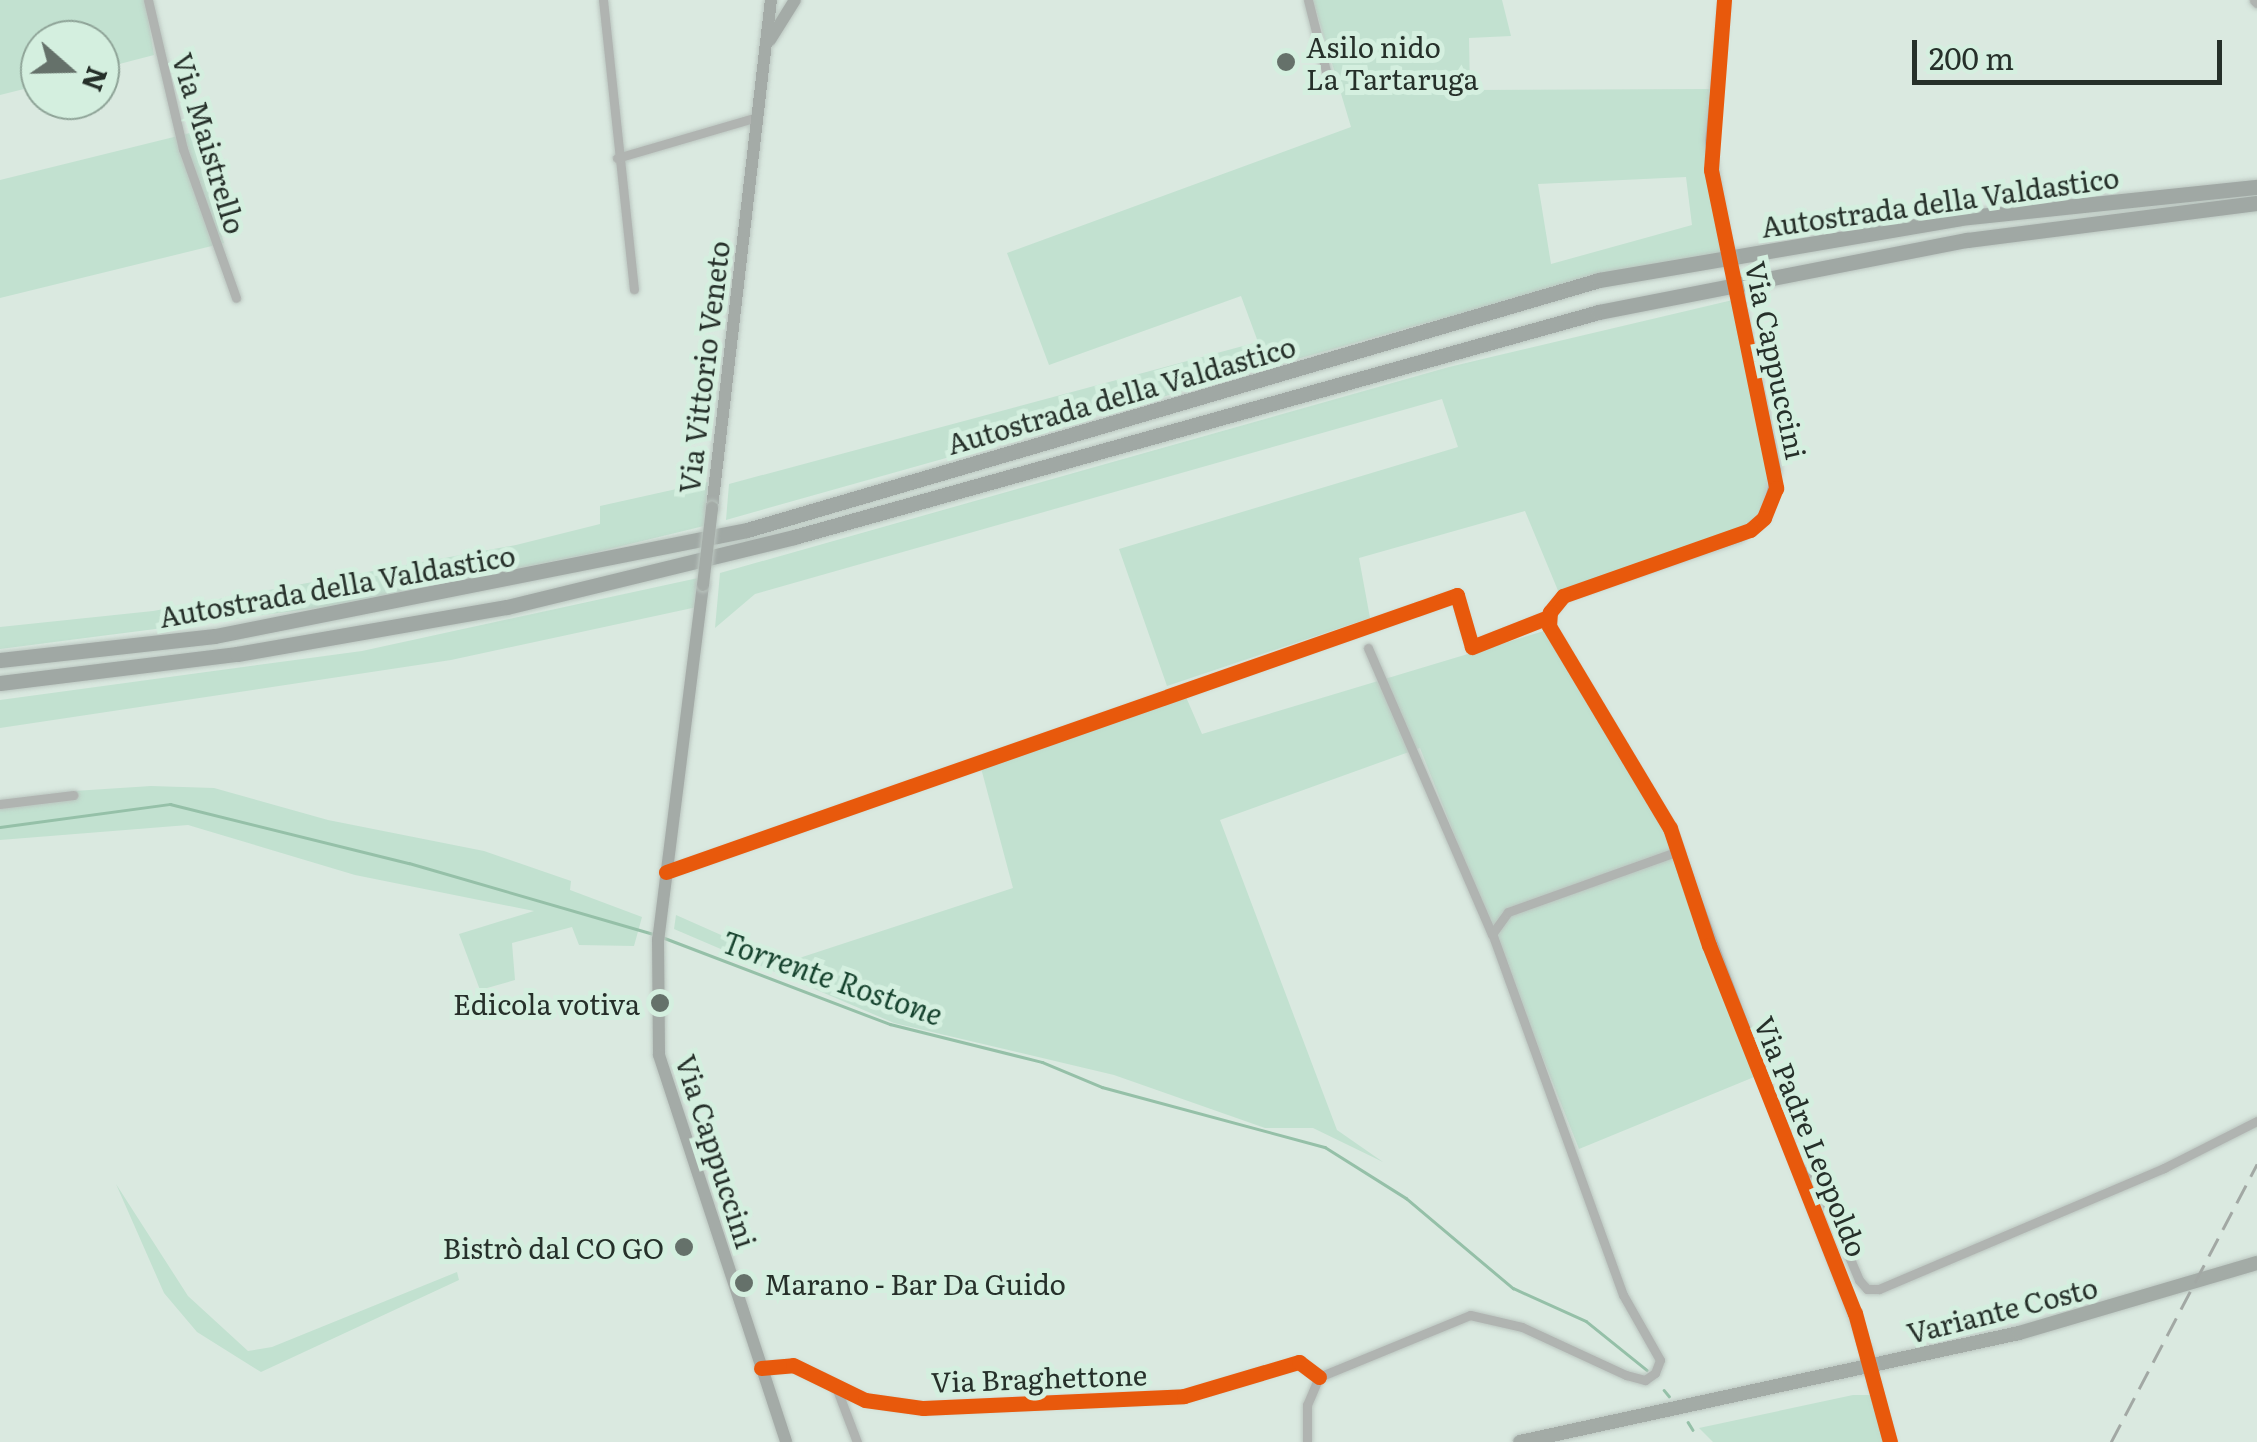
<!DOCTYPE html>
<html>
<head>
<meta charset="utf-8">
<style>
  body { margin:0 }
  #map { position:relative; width:2257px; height:1442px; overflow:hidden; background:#dae9e0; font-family:Literata,serif }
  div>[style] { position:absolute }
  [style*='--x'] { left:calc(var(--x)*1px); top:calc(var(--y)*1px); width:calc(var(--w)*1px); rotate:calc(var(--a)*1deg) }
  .green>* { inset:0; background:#c2e1d0 }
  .stream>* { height:2.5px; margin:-1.25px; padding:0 1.25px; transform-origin:1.25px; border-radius:1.25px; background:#95c0a8 }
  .roads { filter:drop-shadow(0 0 2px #bbc6c0) drop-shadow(0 0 2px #bbc6c0) }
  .minor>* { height:9px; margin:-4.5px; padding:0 4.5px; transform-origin:4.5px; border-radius:4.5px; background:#b0b4b1 }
  .tertiary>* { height:11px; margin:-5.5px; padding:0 5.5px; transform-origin:5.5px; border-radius:5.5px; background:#b0b4b1 }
  .secondary>* { height:12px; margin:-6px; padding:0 6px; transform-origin:6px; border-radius:6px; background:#a4aba7 }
  .trunk>* { height:14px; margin:-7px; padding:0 7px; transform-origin:7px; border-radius:7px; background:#a3aba6 }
  .motorway>* { height:15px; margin:-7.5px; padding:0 7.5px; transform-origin:7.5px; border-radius:7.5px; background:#a0a8a4 }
  .rail>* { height:2.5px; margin-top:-1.25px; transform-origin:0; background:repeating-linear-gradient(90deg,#a2a8a4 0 20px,transparent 0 30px) }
  .bridges { filter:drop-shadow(0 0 2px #bbc6c0) drop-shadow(0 0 2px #bbc6c0) }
  .minor-bridge>* { height:9px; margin:-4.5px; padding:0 4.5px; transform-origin:4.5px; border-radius:4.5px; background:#b0b4b1 }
  .secondary-bridge>* { height:12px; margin:-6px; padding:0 6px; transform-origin:6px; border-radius:6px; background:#a4aba7 }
  .cycleway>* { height:15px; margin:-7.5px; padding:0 7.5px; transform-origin:7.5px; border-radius:7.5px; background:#e8590c }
  .dots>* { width:28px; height:28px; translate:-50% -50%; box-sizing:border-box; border:5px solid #d4efdf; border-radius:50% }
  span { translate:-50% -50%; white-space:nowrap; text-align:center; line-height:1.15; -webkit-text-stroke:10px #d4efdf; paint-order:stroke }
  .poi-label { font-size:28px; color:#26302a }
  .left { translate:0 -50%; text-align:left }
  .right { translate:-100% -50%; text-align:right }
  .street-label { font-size:28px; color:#26302a }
  .water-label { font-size:30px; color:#16432e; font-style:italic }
  .north { position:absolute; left:20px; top:20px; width:100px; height:100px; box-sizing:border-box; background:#d4efdf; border:2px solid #8ea397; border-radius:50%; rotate:110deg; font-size:28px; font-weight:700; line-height:40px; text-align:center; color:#26302a }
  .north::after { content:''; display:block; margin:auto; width:35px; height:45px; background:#65716a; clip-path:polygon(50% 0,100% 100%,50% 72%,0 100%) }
  .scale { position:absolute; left:1912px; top:40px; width:310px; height:45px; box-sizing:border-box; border:5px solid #26302a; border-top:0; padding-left:12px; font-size:30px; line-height:35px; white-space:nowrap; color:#26302a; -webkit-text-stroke:8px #d4efdf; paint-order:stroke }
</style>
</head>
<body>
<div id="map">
  <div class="green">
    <i style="clip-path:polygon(0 0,145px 0,154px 55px,100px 69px,100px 40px,40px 40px,40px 85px,0 95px)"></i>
    <i style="clip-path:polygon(evenodd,1313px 0,1502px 0,1511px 36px,1469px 38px,1470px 90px,1712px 89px,1707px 159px,1727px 252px,1425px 323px,726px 520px,729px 484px,1258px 342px,1241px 296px,1049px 365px,1007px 253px,1351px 127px,1313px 0,1686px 177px,1692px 225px,1551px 264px,1538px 184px,1686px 177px)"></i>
    <i style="clip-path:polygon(190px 133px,224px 243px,0 298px,0 180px)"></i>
    <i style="clip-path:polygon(1737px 299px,1771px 458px,1763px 511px,1739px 531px,1559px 593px,1525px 511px,1359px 558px,1370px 618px,1167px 686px,1119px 549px,1458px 447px,1442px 399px,755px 594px,715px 628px,720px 573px,1449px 367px)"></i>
    <i style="clip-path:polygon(708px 482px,704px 526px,593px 553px,325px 607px,0 649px,0 627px,153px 611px,516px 545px,600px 524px,600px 506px)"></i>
    <i style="clip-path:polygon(698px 578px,697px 607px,451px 660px,0 728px,0 700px,362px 651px)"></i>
    <i style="clip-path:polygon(1544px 631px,1664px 824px,1759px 1075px,1579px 1149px,1420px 748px,1220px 820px,1337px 1130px,1383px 1162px,1313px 1128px,1265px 1128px,1114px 1075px,894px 1023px,674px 929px,676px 915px,784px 963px,1013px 888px,981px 768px,1186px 697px,1202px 734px)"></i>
    <i style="clip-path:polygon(151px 786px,214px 788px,328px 820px,484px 851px,571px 881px,570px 890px,642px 917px,634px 946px,579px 945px,572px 927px,512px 943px,515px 980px,480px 990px,459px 934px,534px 911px,355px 875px,188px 825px,0 840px,0 806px,74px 791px)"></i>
    <i style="clip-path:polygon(116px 1184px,188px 1296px,248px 1351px,272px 1347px,457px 1272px,459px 1280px,261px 1372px,197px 1332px,164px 1293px)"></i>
    <i style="clip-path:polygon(1853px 1395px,1871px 1395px,1884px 1442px,1713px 1442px,1699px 1428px)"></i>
  </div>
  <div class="stream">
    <i style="--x:0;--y:827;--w:172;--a:-7.7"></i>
    <i style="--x:170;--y:804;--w:246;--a:13.9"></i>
    <i style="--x:409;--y:863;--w:255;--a:16.2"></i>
    <i style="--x:662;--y:937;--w:244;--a:20.9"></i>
    <i style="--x:890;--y:1024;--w:157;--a:14"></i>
    <i style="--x:1042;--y:1062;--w:65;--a:22.6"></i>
    <i style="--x:1102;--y:1087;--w:231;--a:15.1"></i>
    <i style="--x:1325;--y:1147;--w:96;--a:32.2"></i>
    <i style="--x:1406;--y:1198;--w:140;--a:40.1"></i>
    <i style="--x:1513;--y:1288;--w:80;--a:24.3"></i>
    <i style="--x:1586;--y:1321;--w:78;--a:38.8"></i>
    <i style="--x:1664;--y:1390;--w:8;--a:50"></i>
    <i style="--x:1688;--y:1422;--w:9;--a:58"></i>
  </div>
  <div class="roads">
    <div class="minor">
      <i style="--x:148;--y:0;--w:153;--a:76.8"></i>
      <i style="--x:183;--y:149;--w:158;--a:70.4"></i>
      <i style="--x:603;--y:0;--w:291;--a:83.9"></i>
      <i style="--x:1308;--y:0;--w:73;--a:75.8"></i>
      <i style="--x:1724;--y:0;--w:142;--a:96.1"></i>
      <i style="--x:1709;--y:141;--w:109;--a:80.5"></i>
      <i style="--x:617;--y:158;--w:146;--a:-16.3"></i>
      <i style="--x:1738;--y:295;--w:179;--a:77.7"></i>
      <i style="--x:1776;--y:470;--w:49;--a:104"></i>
      <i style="--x:1764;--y:518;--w:31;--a:143"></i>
      <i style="--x:1739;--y:537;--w:186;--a:161.5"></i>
      <i style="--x:1563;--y:596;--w:21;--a:129"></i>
      <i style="--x:1550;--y:612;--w:14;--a:94"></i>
      <i style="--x:1549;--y:626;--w:235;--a:59.1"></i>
      <i style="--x:1670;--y:828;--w:558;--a:69.42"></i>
      <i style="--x:1368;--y:648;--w:312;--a:66.6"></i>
      <i style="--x:0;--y:804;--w:74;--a:-7"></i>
      <i style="--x:666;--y:872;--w:838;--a:-19.3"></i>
      <i style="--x:1457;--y:595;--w:54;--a:73.9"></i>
      <i style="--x:1472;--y:647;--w:82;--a:-21.5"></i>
      <i style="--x:1798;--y:1169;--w:17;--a:17"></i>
      <i style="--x:1814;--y:1174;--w:115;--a:67"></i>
      <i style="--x:1859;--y:1280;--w:12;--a:48"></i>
      <i style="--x:1867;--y:1289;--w:12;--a:0"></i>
      <i style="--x:1879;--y:1289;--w:310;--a:-23"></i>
      <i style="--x:2164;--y:1168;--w:104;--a:-26.8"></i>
      <i style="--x:761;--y:1368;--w:32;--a:-5"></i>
      <i style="--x:793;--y:1365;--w:80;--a:25.9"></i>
      <i style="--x:865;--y:1400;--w:59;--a:7.9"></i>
      <i style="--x:923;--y:1408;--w:261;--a:-2.6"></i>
      <i style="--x:1184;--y:1396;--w:120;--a:-16.5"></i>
      <i style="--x:1299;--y:1362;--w:25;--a:37"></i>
      <i style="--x:1874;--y:1384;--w:60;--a:74.6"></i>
      <i style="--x:836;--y:1387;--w:59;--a:69.1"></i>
      <i style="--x:1307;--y:1442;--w:37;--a:-90"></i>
      <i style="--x:1307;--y:1405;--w:30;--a:-67"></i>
      <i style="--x:1319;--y:1377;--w:163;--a:-22.3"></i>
      <i style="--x:1470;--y:1315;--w:53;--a:13"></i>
      <i style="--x:1522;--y:1327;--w:115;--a:24.8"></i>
      <i style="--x:1626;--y:1375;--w:20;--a:15"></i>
      <i style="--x:1645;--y:1380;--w:12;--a:-35"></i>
      <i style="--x:1655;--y:1373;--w:14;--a:-69"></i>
      <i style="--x:1660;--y:1360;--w:75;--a:-119.6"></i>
      <i style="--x:1623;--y:1295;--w:384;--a:-109.9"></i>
      <i style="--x:1492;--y:934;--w:27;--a:-54"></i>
      <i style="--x:1508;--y:912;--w:181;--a:-19.7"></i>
    </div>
    <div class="tertiary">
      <i style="--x:2255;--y:0;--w:3;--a:45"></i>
    </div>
    <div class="secondary">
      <i style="--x:770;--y:40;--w:47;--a:-58"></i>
      <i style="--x:712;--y:508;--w:511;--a:-83.38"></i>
      <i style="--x:703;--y:585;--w:357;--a:97.2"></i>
      <i style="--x:658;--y:939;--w:116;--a:89.5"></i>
      <i style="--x:659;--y:1055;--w:407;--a:71.8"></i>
    </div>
    <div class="trunk">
      <i style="--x:1520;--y:1442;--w:511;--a:-12.32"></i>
      <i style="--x:2019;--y:1333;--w:248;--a:-16.4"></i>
    </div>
    <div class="motorway">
      <i style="--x:0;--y:660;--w:216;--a:-6.4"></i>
      <i style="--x:215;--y:636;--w:542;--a:-11.27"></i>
      <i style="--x:747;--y:530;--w:888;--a:-16.35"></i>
      <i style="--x:1599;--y:280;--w:366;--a:-9.7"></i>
      <i style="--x:1960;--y:218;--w:299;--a:-6"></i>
      <i style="--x:0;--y:683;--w:239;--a:-7"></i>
      <i style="--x:237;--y:654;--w:274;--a:-9.9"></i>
      <i style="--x:507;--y:607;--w:295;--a:-13.7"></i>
      <i style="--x:794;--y:537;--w:836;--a:-15.62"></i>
      <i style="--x:1599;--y:312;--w:375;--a:-11.1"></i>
      <i style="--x:1967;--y:240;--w:292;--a:-7.3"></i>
    </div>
  </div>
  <div class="rail">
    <i style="--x:2111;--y:1442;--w:314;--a:-62.3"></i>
  </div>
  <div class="bridges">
    <div class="minor-bridge">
      <i style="--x:1727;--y:248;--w:48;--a:76.8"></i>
      <i style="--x:1866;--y:1350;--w:35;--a:77"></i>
    </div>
    <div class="secondary-bridge">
      <i style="--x:703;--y:585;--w:78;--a:-83.3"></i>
    </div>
  </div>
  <div class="cycleway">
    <i style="--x:1724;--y:0;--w:170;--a:94.4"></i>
    <i style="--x:1711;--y:170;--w:325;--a:78.4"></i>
    <i style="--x:1776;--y:488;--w:32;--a:112"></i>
    <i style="--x:1764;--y:518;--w:18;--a:139"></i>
    <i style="--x:1750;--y:530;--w:198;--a:160.6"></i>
    <i style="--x:1563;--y:596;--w:21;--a:129"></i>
    <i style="--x:1550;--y:612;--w:14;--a:94"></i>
    <i style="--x:1549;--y:626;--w:235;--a:59.1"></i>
    <i style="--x:1670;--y:828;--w:123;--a:71.6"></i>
    <i style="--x:1709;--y:945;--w:396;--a:68.4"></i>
    <i style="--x:1855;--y:1313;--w:134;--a:74.8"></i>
    <i style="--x:666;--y:872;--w:838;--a:-19.3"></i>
    <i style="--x:1457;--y:595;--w:54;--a:73.9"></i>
    <i style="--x:1472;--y:647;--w:82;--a:-21.5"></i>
    <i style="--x:761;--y:1368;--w:32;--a:-5"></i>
    <i style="--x:793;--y:1365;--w:80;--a:25.9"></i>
    <i style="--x:865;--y:1400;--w:59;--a:7.9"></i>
    <i style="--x:923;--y:1408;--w:261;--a:-2.6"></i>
    <i style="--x:1184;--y:1396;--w:120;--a:-16.5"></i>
    <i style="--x:1299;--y:1362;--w:25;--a:37"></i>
  </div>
  <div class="dots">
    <i style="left:1286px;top:62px;background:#65716a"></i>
    <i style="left:660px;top:1003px;background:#65716a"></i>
    <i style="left:684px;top:1247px;background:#65716a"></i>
    <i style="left:744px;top:1283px;background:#65716a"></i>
  </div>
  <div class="poi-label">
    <span class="left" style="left:1306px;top:62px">Asilo nido<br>La Tartaruga</span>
    <span class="right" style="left:640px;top:1003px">Edicola votiva</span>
    <span class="right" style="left:664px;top:1247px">Bistrò dal CO GO</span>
    <span class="left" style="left:764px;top:1283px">Marano - Bar Da Guido</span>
  </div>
  <div class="street-label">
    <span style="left:210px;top:143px;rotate:73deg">Via Maistrello</span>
    <span style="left:1940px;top:201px;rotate:-8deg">Autostrada della Valdastico</span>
    <span style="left:1777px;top:360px;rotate:78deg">Via Cappuccini</span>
    <span style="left:703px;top:367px;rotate:-83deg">Via Vittorio Veneto</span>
    <span style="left:1121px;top:394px;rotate:-16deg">Autostrada della Valdastico</span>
    <span style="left:337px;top:585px;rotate:-10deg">Autostrada della Valdastico</span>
    <span style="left:1812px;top:1136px;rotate:68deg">Via Padre Leopoldo</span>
    <span style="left:717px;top:1151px;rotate:72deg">Via Cappuccini</span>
    <span style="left:2002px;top:1309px;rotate:-14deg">Variante Costo</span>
    <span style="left:1039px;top:1377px;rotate:-2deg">Via Braghettone</span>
  </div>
  <div class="water-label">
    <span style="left:833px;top:977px;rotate:19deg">Torrente Rostone</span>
  </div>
  <div class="north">N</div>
  <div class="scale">200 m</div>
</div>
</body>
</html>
